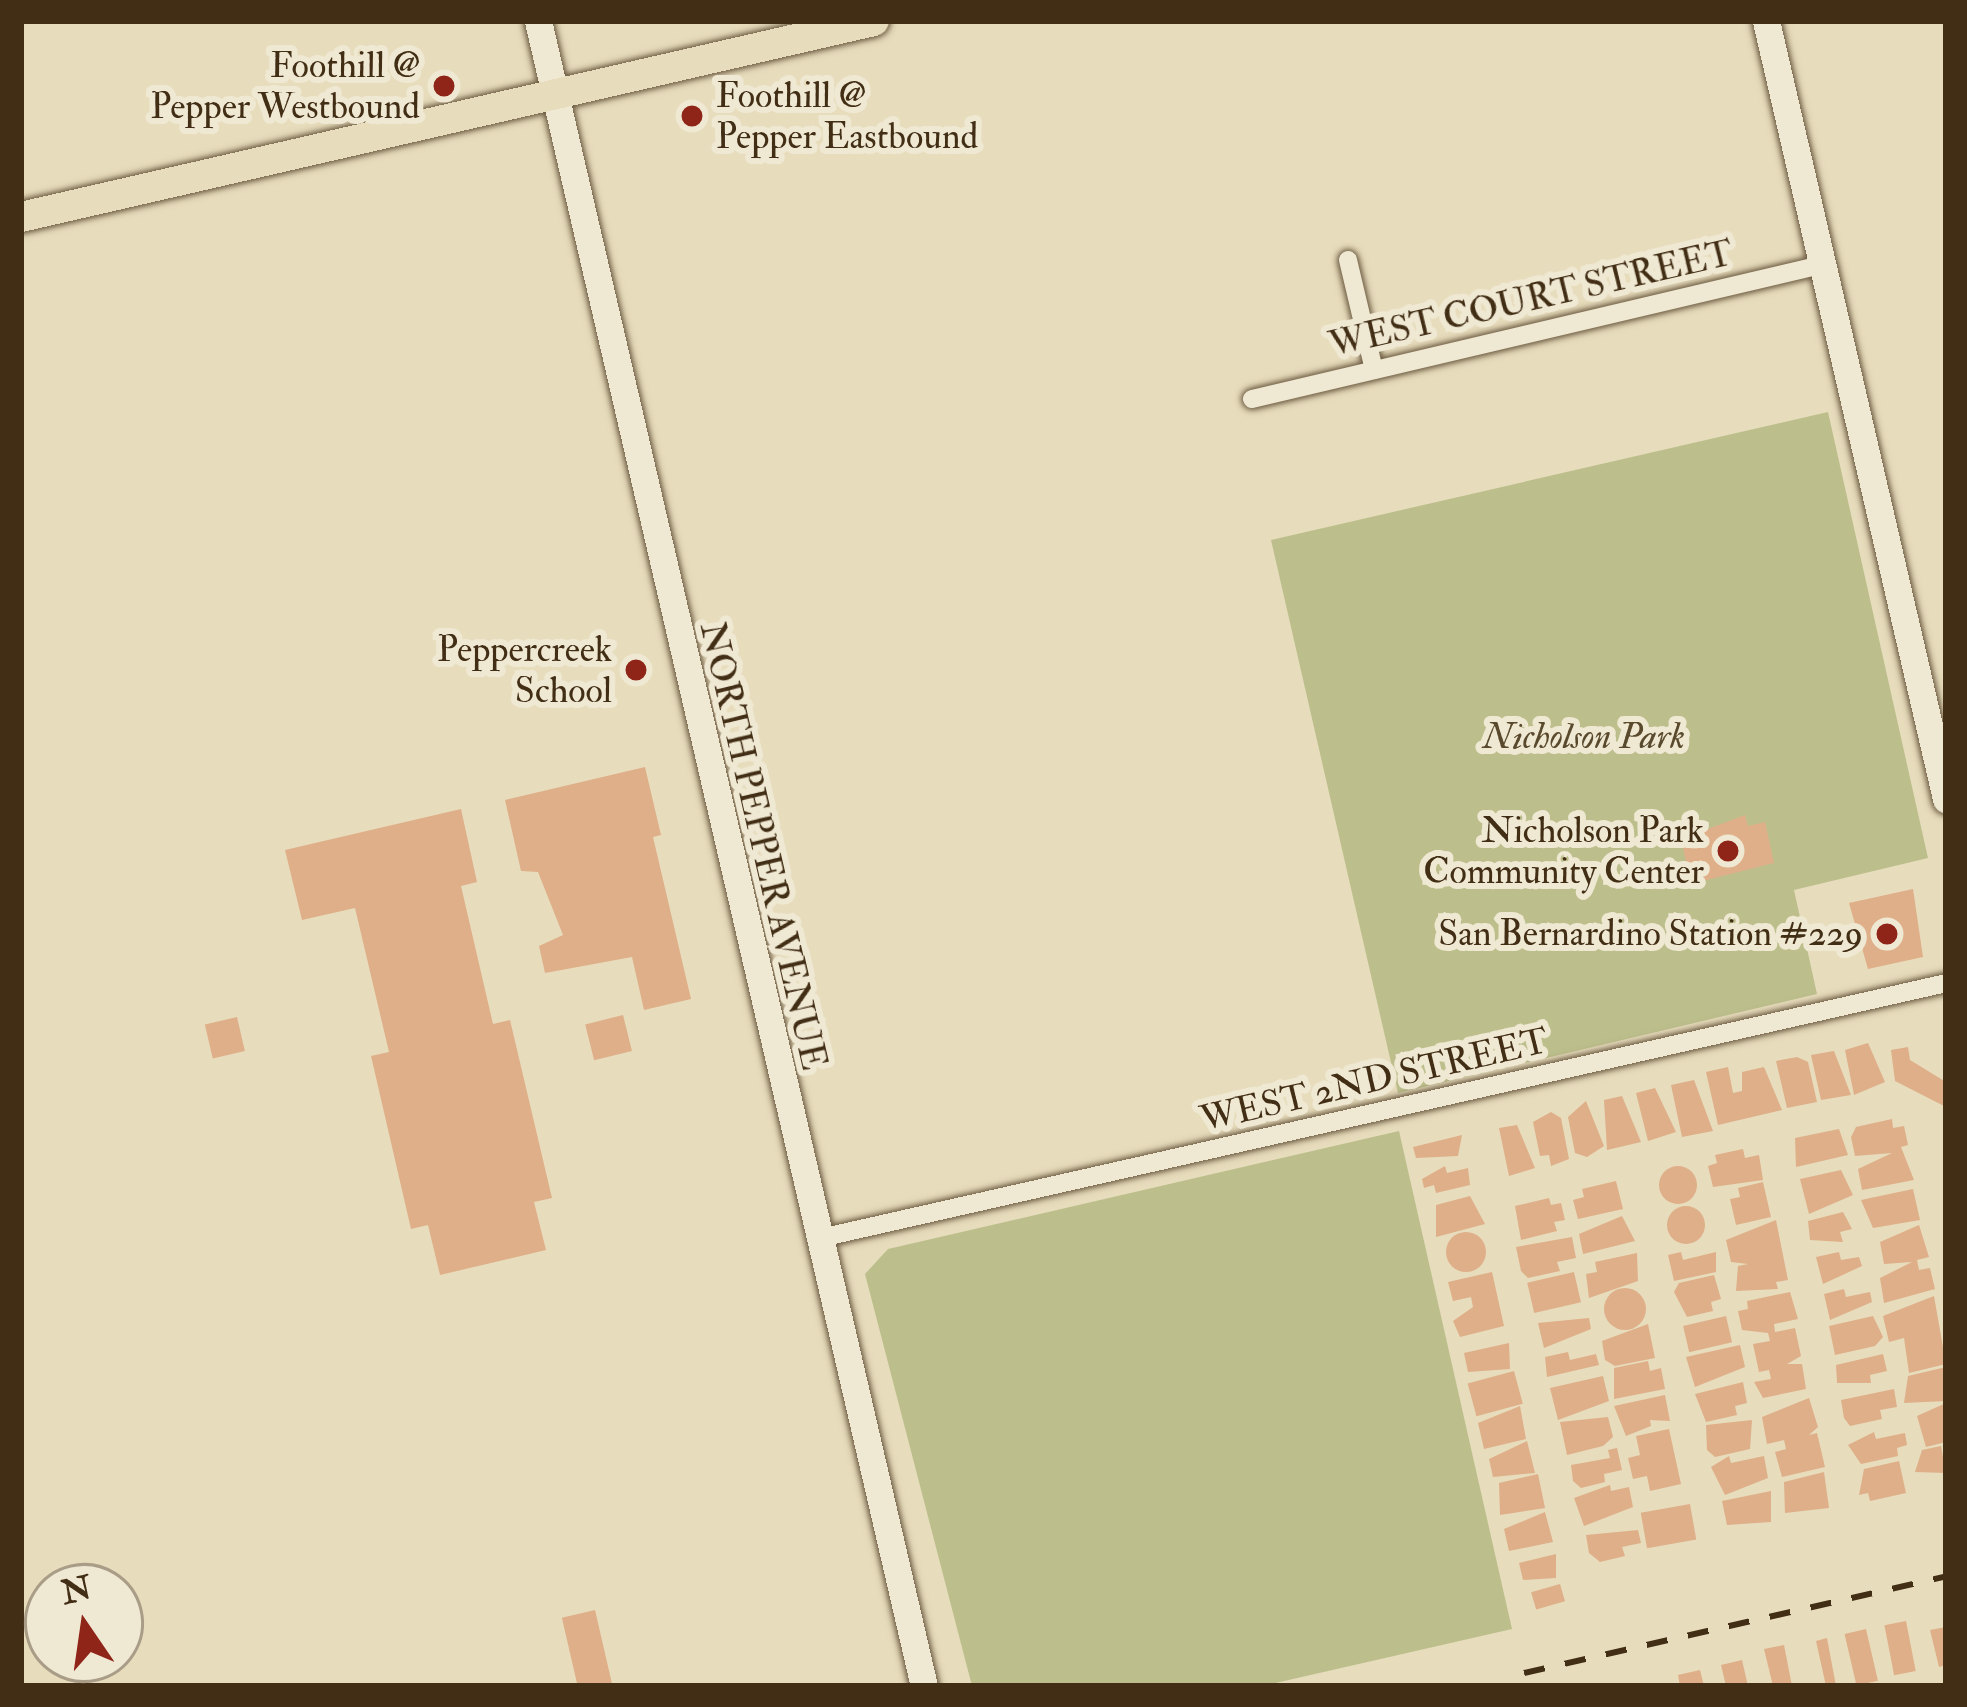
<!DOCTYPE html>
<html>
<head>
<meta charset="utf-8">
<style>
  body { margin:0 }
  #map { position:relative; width:1967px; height:1707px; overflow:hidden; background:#e7dcbc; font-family:"IM FELL Double Pica",serif }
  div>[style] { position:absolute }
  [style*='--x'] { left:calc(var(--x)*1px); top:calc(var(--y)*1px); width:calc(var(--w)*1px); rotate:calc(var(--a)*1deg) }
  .green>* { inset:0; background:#bcbf8c }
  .building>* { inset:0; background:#dfaf89; transform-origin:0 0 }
  .round { border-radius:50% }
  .roads { filter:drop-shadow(0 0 3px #6b593f) drop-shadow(0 0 3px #6b593f) }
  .street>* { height:18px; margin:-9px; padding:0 9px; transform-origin:9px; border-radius:9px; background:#efe8d3 }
  .secondary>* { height:27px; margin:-13.5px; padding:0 13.5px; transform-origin:13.5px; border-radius:13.5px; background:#efe8d3 }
  .primary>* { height:30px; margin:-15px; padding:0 15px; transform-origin:15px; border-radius:15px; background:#e7dcbc }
  .rail>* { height:6px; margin-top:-3px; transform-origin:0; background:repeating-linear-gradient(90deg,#422d15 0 21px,transparent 0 42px) }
  .dots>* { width:33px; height:33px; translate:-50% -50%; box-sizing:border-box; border:6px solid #efe8d3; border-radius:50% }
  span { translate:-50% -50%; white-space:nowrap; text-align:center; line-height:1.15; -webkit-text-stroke:12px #efe8d3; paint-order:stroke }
  .poi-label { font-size:36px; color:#422d15 }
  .right { translate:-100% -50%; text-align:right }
  .left { translate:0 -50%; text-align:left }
  .street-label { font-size:36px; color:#422d15 }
  .park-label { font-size:36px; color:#5a4a2d; font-style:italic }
  .frame { position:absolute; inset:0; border:24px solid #422d15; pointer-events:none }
  .north { position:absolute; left:24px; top:1563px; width:120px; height:120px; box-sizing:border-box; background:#efe8d3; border:3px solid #aa9d87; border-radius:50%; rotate:347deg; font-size:33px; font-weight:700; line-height:48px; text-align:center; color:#422d15 }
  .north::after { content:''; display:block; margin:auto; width:42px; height:54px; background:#8f2418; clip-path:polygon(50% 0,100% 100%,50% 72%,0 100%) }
</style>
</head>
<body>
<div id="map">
  <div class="green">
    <i style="clip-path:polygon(1828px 412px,1928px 858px,1794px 890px,1817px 994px,1398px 1093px,1271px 540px)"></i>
    <i style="clip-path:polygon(1399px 1131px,1512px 1629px,1262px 1686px,972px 1686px,865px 1274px,888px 1249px)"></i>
  </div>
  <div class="building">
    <i style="clip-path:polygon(645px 767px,661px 835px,653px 837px,691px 999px,644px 1010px,632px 957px,545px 973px,539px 946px,563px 935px,538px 872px,521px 871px,505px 800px)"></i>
    <i style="clip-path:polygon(461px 809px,477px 882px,461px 886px,493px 1024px,510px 1020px,552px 1198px,534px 1202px,546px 1250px,440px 1275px,428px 1225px,411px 1229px,371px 1056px,389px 1052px,355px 908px,302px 920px,285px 850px)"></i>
    <i style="clip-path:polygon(1745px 815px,1748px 826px,1765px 822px,1774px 863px,1691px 884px,1681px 839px)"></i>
    <i style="clip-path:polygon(1913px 889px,1923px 957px,1868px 969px,1849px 903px)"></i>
    <i style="left:623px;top:1015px;width:37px;height:39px;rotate:76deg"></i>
    <i style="left:237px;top:1017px;width:35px;height:33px;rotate:77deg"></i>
    <i style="clip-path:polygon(1868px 1043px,1885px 1082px,1854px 1095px,1845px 1050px)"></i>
    <i style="clip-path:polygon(1908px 1047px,1910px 1060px,1946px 1082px,1946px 1107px,1895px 1081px,1891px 1050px)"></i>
    <i style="clip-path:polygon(1834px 1051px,1851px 1095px,1821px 1100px,1811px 1055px)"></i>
    <i style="clip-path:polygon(1797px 1057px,1808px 1062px,1817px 1102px,1787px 1108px,1776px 1061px)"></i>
    <i style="clip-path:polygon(1728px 1067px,1733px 1093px,1742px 1091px,1742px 1072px,1764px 1067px,1782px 1110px,1718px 1125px,1706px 1072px)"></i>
    <i style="clip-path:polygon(1694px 1080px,1713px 1131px,1682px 1137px,1671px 1085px)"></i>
    <i style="clip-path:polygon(1655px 1088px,1676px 1132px,1648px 1141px,1636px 1093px)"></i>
    <i style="clip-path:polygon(1622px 1096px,1641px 1142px,1607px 1150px,1604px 1100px)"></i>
    <i style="clip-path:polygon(1586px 1101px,1604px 1146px,1587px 1157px,1575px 1153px,1568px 1117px)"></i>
    <i style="clip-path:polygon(1551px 1112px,1561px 1118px,1569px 1159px,1551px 1166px,1549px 1155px,1540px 1156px,1533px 1122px)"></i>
    <i style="clip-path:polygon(1892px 1119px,1893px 1128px,1904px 1126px,1908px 1145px,1901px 1147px,1914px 1180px,1862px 1190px,1858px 1169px,1892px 1153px,1855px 1156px,1851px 1137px,1856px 1127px)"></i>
    <i style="clip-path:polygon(1517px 1125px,1535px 1168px,1509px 1176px,1499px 1128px)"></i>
    <i style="clip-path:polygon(1839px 1129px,1848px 1155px,1796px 1167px,1795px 1138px)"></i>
    <i style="clip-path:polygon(1462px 1135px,1458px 1156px,1416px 1158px,1413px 1147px)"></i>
    <i style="clip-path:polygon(1743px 1149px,1745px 1158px,1759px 1155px,1763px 1180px,1713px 1187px,1708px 1166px,1717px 1163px,1715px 1155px)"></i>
    <i class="round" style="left:1659px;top:1166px;width:38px;height:38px"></i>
    <i style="clip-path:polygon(1445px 1166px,1447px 1173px,1468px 1168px,1470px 1185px,1436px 1193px,1434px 1185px,1424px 1188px,1422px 1179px)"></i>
    <i style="clip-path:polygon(1841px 1170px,1853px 1195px,1809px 1214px,1800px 1179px)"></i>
    <i style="clip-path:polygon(1616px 1181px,1623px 1209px,1578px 1219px,1573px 1200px,1584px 1197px,1582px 1189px)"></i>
    <i style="clip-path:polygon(1763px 1182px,1771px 1217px,1736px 1225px,1730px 1199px,1740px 1197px,1738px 1188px)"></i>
    <i style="clip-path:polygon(1913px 1189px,1920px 1220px,1873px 1228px,1861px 1200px)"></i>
    <i style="clip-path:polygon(1470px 1196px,1485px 1224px,1436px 1237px,1436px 1205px)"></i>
    <i style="clip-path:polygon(1549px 1198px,1551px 1205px,1561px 1203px,1565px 1220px,1554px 1222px,1557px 1231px,1521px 1240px,1515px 1206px)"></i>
    <i class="round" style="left:1667px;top:1206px;width:38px;height:38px"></i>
    <i style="clip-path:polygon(1843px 1212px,1852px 1229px,1840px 1232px,1843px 1242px,1810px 1240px,1808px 1221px)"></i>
    <i style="clip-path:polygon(1622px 1216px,1635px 1241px,1583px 1254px,1579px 1234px)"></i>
    <i style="clip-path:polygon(1776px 1220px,1788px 1280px,1776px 1282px,1778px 1289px,1736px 1291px,1738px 1266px,1748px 1264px,1731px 1262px,1726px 1240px)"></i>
    <i style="clip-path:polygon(1919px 1225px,1929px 1257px,1917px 1260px,1919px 1270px,1930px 1268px,1935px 1289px,1884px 1303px,1880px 1278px,1912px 1262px,1884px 1264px,1880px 1242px)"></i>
    <i class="round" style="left:1446px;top:1232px;width:40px;height:40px"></i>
    <i style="clip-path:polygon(1572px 1237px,1576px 1258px,1557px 1262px,1560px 1271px,1528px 1278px,1521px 1271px,1516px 1247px)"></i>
    <i style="clip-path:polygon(1681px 1252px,1683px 1260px,1716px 1252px,1716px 1272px,1674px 1281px,1668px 1255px)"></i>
    <i style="clip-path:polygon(1839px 1252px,1841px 1260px,1859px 1257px,1862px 1266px,1823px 1284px,1816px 1257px)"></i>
    <i style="clip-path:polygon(1637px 1253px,1638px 1281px,1589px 1298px,1586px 1274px,1597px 1272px,1595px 1262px)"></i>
    <i style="clip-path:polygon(1492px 1272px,1504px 1326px,1460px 1337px,1453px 1321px,1473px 1307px,1471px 1297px,1453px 1301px,1448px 1282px)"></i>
    <i style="left:1574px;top:1272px;width:31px;height:48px;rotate:77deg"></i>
    <i style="clip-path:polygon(1714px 1275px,1721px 1299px,1711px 1302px,1713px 1311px,1687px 1317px,1674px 1292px,1679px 1283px)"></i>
    <i class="round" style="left:1604px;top:1288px;width:42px;height:42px"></i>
    <i style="clip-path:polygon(1844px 1289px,1846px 1297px,1870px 1292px,1872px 1302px,1830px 1320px,1824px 1294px)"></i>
    <i style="clip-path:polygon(1790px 1292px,1798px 1319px,1774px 1324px,1775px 1332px,1795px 1328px,1801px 1356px,1787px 1364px,1802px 1364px,1806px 1389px,1763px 1398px,1754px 1382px,1771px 1379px,1769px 1370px,1759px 1372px,1753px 1344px,1770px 1341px,1768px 1333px,1742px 1330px,1738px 1311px,1748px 1309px,1747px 1301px)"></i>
    <i style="clip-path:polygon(1934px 1296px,1946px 1364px,1909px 1373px,1904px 1338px,1889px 1342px,1883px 1316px)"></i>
    <i style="left:1726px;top:1316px;width:27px;height:44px;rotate:77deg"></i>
    <i style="clip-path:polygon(1873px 1316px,1883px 1337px,1875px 1346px,1835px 1355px,1829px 1326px)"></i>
    <i style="clip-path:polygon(1589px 1318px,1591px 1329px,1544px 1348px,1538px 1323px)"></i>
    <i style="clip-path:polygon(1648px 1324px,1655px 1358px,1615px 1366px,1605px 1360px,1602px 1341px)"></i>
    <i style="clip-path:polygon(1509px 1343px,1510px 1369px,1468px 1372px,1464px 1353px)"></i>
    <i style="clip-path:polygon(1740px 1345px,1745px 1367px,1695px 1387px,1686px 1357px)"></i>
    <i style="clip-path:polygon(1568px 1352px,1570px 1360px,1596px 1354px,1599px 1365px,1547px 1377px,1545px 1357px)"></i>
    <i style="clip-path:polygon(1883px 1354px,1887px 1371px,1870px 1375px,1871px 1383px,1837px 1383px,1836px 1365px)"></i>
    <i style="clip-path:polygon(1648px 1361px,1650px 1371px,1661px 1368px,1665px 1389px,1614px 1399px,1614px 1368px)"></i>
    <i style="clip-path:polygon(1946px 1367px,1946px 1401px,1904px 1403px,1908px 1376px)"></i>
    <i style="left:1514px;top:1371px;width:34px;height:48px;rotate:75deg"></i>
    <i style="clip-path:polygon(1603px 1376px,1609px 1401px,1558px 1420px,1550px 1388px)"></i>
    <i style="clip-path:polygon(1743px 1382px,1747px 1403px,1735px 1406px,1737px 1415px,1706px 1422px,1695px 1394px)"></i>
    <i style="clip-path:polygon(1894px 1389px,1897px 1407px,1880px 1410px,1882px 1419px,1850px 1426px,1844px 1418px,1841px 1400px)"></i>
    <i style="clip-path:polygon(1665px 1395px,1670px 1421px,1650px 1420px,1651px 1426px,1626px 1436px,1614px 1406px)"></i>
    <i style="clip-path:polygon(1809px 1398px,1818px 1427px,1809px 1435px,1817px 1433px,1825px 1467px,1782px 1477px,1775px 1452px,1786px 1449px,1784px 1440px,1767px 1444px,1762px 1417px)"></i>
    <i style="clip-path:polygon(1946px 1403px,1946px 1442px,1926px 1447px,1917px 1416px)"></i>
    <i style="clip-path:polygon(1520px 1406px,1526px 1439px,1484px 1449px,1478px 1423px)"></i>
    <i style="clip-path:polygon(1608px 1417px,1613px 1437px,1603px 1446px,1567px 1455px,1560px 1422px)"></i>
    <i style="clip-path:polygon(1752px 1420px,1750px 1449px,1715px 1457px,1707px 1450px,1706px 1425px)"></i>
    <i style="clip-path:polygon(1669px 1429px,1681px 1484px,1650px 1491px,1647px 1476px,1633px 1479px,1628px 1458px,1640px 1455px,1636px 1436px)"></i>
    <i style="clip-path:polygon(1874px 1432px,1876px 1439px,1905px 1433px,1907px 1445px,1897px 1448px,1898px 1456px,1861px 1464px,1848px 1445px)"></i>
    <i style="clip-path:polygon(1527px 1441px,1535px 1473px,1493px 1477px,1489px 1459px)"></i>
    <i style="clip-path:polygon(1941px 1446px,1946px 1473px,1915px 1472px,1922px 1450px)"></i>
    <i style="clip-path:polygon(1617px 1448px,1622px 1470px,1604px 1474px,1605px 1482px,1581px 1488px,1573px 1481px,1571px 1465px,1610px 1458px,1608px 1450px)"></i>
    <i style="clip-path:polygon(1729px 1456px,1731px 1463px,1764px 1456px,1768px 1478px,1725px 1495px,1711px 1467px)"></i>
    <i style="clip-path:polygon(1899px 1461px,1906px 1493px,1870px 1501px,1868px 1493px,1859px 1495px,1864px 1469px)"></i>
    <i style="clip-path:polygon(1824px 1472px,1829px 1508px,1785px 1513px,1784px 1482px)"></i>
    <i style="clip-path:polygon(1538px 1474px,1545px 1508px,1500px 1515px,1499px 1483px)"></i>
    <i style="clip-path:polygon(1610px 1485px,1611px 1491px,1629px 1487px,1633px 1507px,1584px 1526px,1574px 1498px)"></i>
    <i style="clip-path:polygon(1771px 1491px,1771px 1522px,1727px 1525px,1722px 1501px)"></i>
    <i style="left:1690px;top:1504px;width:36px;height:50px;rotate:80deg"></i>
    <i style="clip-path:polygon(1545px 1512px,1553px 1542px,1509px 1551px,1504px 1529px)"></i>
    <i style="clip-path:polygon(1638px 1530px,1641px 1543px,1622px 1547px,1625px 1556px,1600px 1562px,1589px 1553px,1586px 1535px)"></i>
    <i style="clip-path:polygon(1556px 1554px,1556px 1578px,1523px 1580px,1519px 1563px)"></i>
    <i style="left:1560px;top:1584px;width:18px;height:30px;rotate:74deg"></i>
    <i style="left:595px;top:1610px;width:78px;height:34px;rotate:77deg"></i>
    <i style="left:1906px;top:1621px;width:51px;height:22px;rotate:79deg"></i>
    <i style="clip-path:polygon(1946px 1627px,1946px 1665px,1939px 1667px,1930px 1630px)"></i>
    <i style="left:1866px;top:1629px;width:53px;height:22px;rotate:77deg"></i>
    <i style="clip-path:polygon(1827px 1638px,1836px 1686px,1826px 1686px,1816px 1641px)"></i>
    <i style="clip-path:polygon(1784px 1645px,1792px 1686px,1773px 1686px,1764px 1649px)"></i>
    <i style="clip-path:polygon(1742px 1660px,1748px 1686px,1726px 1686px,1721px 1665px)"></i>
    <i style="clip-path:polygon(1700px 1670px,1704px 1686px,1680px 1686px,1678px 1675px)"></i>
  </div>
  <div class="roads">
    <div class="street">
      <i style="--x:1348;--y:260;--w:113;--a:76.7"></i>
      <i style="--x:1252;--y:399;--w:589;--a:-13.26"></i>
      <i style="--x:816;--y:1239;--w:1159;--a:-12.76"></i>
    </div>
    <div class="secondary">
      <i style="--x:538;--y:21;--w:1709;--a:76.95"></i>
      <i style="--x:1766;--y:21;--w:799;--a:76.97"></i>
    </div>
    <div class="primary">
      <i style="--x:21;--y:217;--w:875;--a:-12.94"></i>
    </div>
  </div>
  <div class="rail">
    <i style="--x:1524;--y:1673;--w:433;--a:-12.9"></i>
  </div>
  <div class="dots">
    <i style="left:444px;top:86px;background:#8f2418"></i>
    <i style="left:692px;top:116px;background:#8f2418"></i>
    <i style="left:636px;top:670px;background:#8f2418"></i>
    <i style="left:1728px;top:851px;background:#8f2418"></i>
    <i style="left:1887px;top:934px;background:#8f2418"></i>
  </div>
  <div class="poi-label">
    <span class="right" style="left:420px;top:86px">Foothill @<br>Pepper Westbound</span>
    <span class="left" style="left:716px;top:116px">Foothill @<br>Pepper Eastbound</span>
    <span class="right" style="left:612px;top:670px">Peppercreek<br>School</span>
    <span class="right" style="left:1704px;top:851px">Nicholson Park<br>Community Center</span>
    <span class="right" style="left:1863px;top:934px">San Bernardino Station #229</span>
  </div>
  <div class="street-label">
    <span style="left:1531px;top:299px;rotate:-13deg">WEST COURT STREET</span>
    <span style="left:763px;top:846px;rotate:77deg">NORTH PEPPER AVENUE</span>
    <span style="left:1374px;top:1080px;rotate:-13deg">WEST 2ND STREET</span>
  </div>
  <div class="park-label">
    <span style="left:1584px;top:737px">Nicholson Park</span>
  </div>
  <div class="frame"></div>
  <div class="north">N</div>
</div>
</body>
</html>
